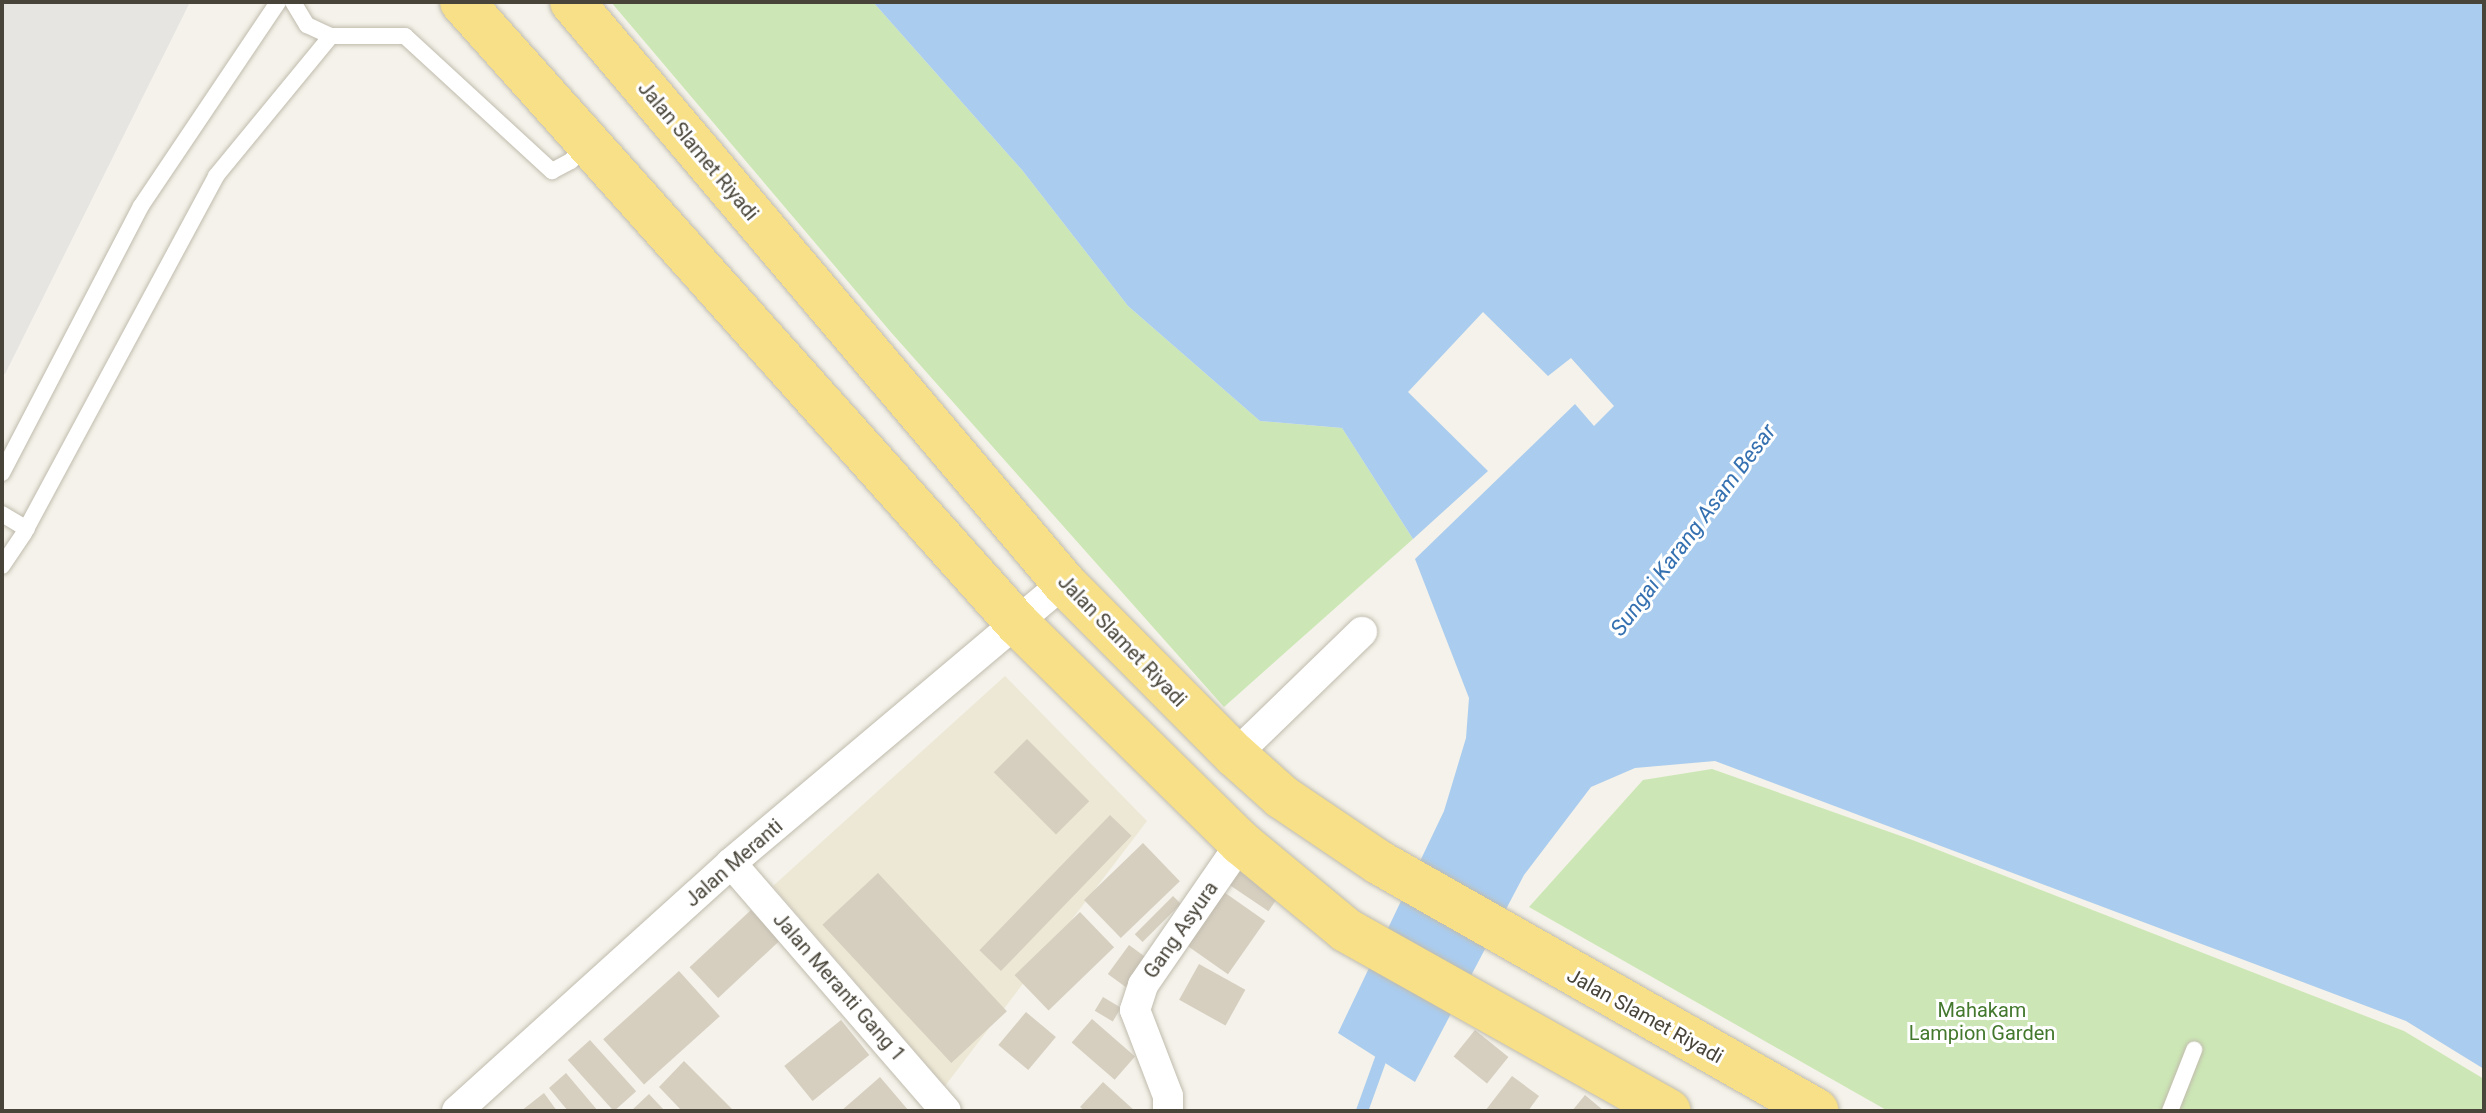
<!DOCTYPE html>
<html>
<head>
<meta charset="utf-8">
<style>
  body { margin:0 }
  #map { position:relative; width:2486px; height:1113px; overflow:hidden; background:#f4f2ea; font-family:Roboto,sans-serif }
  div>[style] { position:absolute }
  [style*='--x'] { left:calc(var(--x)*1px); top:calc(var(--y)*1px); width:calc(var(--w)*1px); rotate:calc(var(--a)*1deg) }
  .education>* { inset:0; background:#ede8d5 }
  .green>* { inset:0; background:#cce7b5 }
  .parking>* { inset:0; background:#e6e5e2 }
  .water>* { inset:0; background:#ace }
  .stream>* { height:12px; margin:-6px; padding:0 6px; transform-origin:6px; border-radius:6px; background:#ace }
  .building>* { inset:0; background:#d6cfc0; transform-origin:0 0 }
  .roads { filter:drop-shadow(0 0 2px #c0bbad) drop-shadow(0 0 2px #c0bbad) }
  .service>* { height:16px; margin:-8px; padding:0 8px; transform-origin:8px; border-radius:8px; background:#fff }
  .minor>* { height:30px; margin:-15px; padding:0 15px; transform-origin:15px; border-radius:15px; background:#fff }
  .trunk>* { height:44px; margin:-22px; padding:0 22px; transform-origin:22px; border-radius:22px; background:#f8e088 }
  span { translate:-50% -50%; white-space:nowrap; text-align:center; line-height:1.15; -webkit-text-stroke:6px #fff; paint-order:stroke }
  .street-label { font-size:20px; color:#484439 }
  .park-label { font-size:20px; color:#43782d }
  .water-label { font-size:22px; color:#3571b1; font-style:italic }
  .frame { position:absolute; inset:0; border:4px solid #484439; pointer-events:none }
</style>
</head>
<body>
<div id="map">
  <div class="education">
    <i style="clip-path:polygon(1005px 676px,1147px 821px,945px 1086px,773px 886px)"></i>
  </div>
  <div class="green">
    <i style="clip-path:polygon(611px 2px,873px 2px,1022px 170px,1128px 306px,1260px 421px,1342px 428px,1413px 539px,1224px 707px,889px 330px)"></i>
    <i style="clip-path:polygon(1712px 769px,1915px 841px,2404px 1031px,2484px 1079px,2484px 1111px,1888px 1111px,1529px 907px,1643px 780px)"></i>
  </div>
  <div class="parking">
    <i style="clip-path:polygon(2px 2px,190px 2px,5px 374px,2px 372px)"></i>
  </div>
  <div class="water">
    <i style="clip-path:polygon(873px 2px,2484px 2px,2484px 1069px,2406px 1021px,1715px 761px,1635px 768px,1591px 787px,1524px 875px,1415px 1082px,1338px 1033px,1444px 811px,1466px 738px,1469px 698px,1415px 559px,1575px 404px,1594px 426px,1614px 406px,1571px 358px,1548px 376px,1483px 312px,1408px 392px,1488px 471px,1413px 539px,1342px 428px,1260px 421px,1128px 306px,1022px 170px)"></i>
  </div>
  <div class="stream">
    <i style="--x:1362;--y:1111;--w:68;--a:-70.2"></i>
  </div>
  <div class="building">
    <i style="left:1027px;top:739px;width:88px;height:47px;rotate:45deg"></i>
    <i style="left:1110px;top:815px;width:30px;height:188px;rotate:44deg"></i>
    <i style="left:1143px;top:843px;width:53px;height:82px;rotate:46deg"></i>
    <i style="left:1238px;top:858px;width:55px;height:27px;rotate:34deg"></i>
    <i style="left:878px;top:873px;width:189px;height:76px;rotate:47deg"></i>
    <i style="left:1221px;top:890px;width:54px;height:65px;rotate:35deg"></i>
    <i style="left:1173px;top:896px;width:11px;height:54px;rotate:45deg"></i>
    <i style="left:751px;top:910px;width:42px;height:84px;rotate:47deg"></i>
    <i style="left:1080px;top:912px;width:49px;height:91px;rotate:46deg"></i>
    <i style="left:1129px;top:945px;width:22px;height:36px;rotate:36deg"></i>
    <i style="left:1199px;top:964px;width:53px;height:41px;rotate:29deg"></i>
    <i style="left:679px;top:971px;width:61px;height:102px;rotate:48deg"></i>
    <i style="left:1103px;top:997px;width:21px;height:16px;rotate:31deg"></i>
    <i style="left:1026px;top:1012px;width:39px;height:43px;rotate:40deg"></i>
    <i style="left:1092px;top:1019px;width:57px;height:31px;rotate:41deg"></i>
    <i style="left:841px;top:1020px;width:45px;height:73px;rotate:51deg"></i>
    <i style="left:1475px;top:1030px;width:43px;height:34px;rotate:39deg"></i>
    <i style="left:590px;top:1040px;width:69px;height:30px;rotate:48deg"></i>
    <i style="clip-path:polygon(684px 1061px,734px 1111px,682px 1111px,659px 1087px)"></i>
    <i style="clip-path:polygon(566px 1073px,598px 1111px,568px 1111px,549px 1088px)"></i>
    <i style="clip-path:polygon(1512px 1076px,1539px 1096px,1528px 1111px,1485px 1111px)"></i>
    <i style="clip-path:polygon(880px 1077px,909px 1111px,841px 1111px)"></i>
    <i style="clip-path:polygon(1103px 1082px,1135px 1111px,1085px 1111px,1080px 1107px)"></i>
    <i style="clip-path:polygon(544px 1093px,557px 1111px,521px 1111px)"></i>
    <i style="clip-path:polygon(649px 1094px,665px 1111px,631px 1111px)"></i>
    <i style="clip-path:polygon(1585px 1095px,1604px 1111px,1572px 1111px)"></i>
  </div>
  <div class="roads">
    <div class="service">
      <i style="--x:293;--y:2;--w:27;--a:59"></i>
      <i style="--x:307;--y:25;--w:26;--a:25"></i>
      <i style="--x:2;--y:473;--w:301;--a:-62.5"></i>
      <i style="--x:141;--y:206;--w:246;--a:-56.1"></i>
      <i style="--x:2;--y:514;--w:29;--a:31"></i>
      <i style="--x:2;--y:566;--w:40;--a:-56"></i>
      <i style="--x:24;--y:533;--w:405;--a:-61.7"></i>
      <i style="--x:216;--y:176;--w:181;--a:-50.6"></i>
      <i style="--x:331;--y:36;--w:74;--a:0"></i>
      <i style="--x:405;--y:36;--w:200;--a:42.6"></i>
      <i style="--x:552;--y:171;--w:21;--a:-28"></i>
      <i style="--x:571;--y:161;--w:22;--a:-51"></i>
      <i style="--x:2170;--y:1111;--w:66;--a:-68.5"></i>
    </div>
    <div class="minor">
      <i style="--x:1235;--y:755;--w:177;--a:-44.1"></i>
      <i style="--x:731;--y:863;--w:328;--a:49.1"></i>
      <i style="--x:457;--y:1111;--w:370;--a:-42.1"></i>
      <i style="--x:731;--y:863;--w:435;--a:-40.1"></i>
      <i style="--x:1168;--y:1111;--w:15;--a:-90"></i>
      <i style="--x:1168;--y:1096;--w:92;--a:-111"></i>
      <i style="--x:1135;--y:1010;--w:26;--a:-72"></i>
      <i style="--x:1143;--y:985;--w:173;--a:-55.4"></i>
    </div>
    <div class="trunk">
      <i style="--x:462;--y:2;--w:834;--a:48.21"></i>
      <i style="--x:1018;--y:624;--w:313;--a:44.5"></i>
      <i style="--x:1241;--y:843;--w:136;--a:39.6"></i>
      <i style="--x:1346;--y:930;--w:370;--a:29.3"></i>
      <i style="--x:572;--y:2;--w:761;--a:49.74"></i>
      <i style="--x:1064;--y:583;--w:243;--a:45.2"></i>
      <i style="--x:1235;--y:755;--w:63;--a:41.8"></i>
      <i style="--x:1282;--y:797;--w:118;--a:34"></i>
      <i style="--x:1380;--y:863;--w:502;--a:29.58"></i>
    </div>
  </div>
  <div class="street-label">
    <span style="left:698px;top:151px;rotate:50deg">Jalan Slamet Riyadi</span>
    <span style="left:1122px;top:641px;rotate:46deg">Jalan Slamet Riyadi</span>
    <span style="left:734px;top:863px;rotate:-41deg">Jalan Meranti</span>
    <span style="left:1181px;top:930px;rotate:-55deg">Gang Asyura</span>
    <span style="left:839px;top:987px;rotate:49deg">Jalan Meranti Gang 1</span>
    <span style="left:1645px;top:1016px;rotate:29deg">Jalan Slamet Riyadi</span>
  </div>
  <div class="park-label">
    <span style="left:1982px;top:1022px">Mahakam<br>Lampion Garden</span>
  </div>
  <div class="water-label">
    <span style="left:1693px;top:530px;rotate:-53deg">Sungai Karang Asam Besar</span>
  </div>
  <div class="frame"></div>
</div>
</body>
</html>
